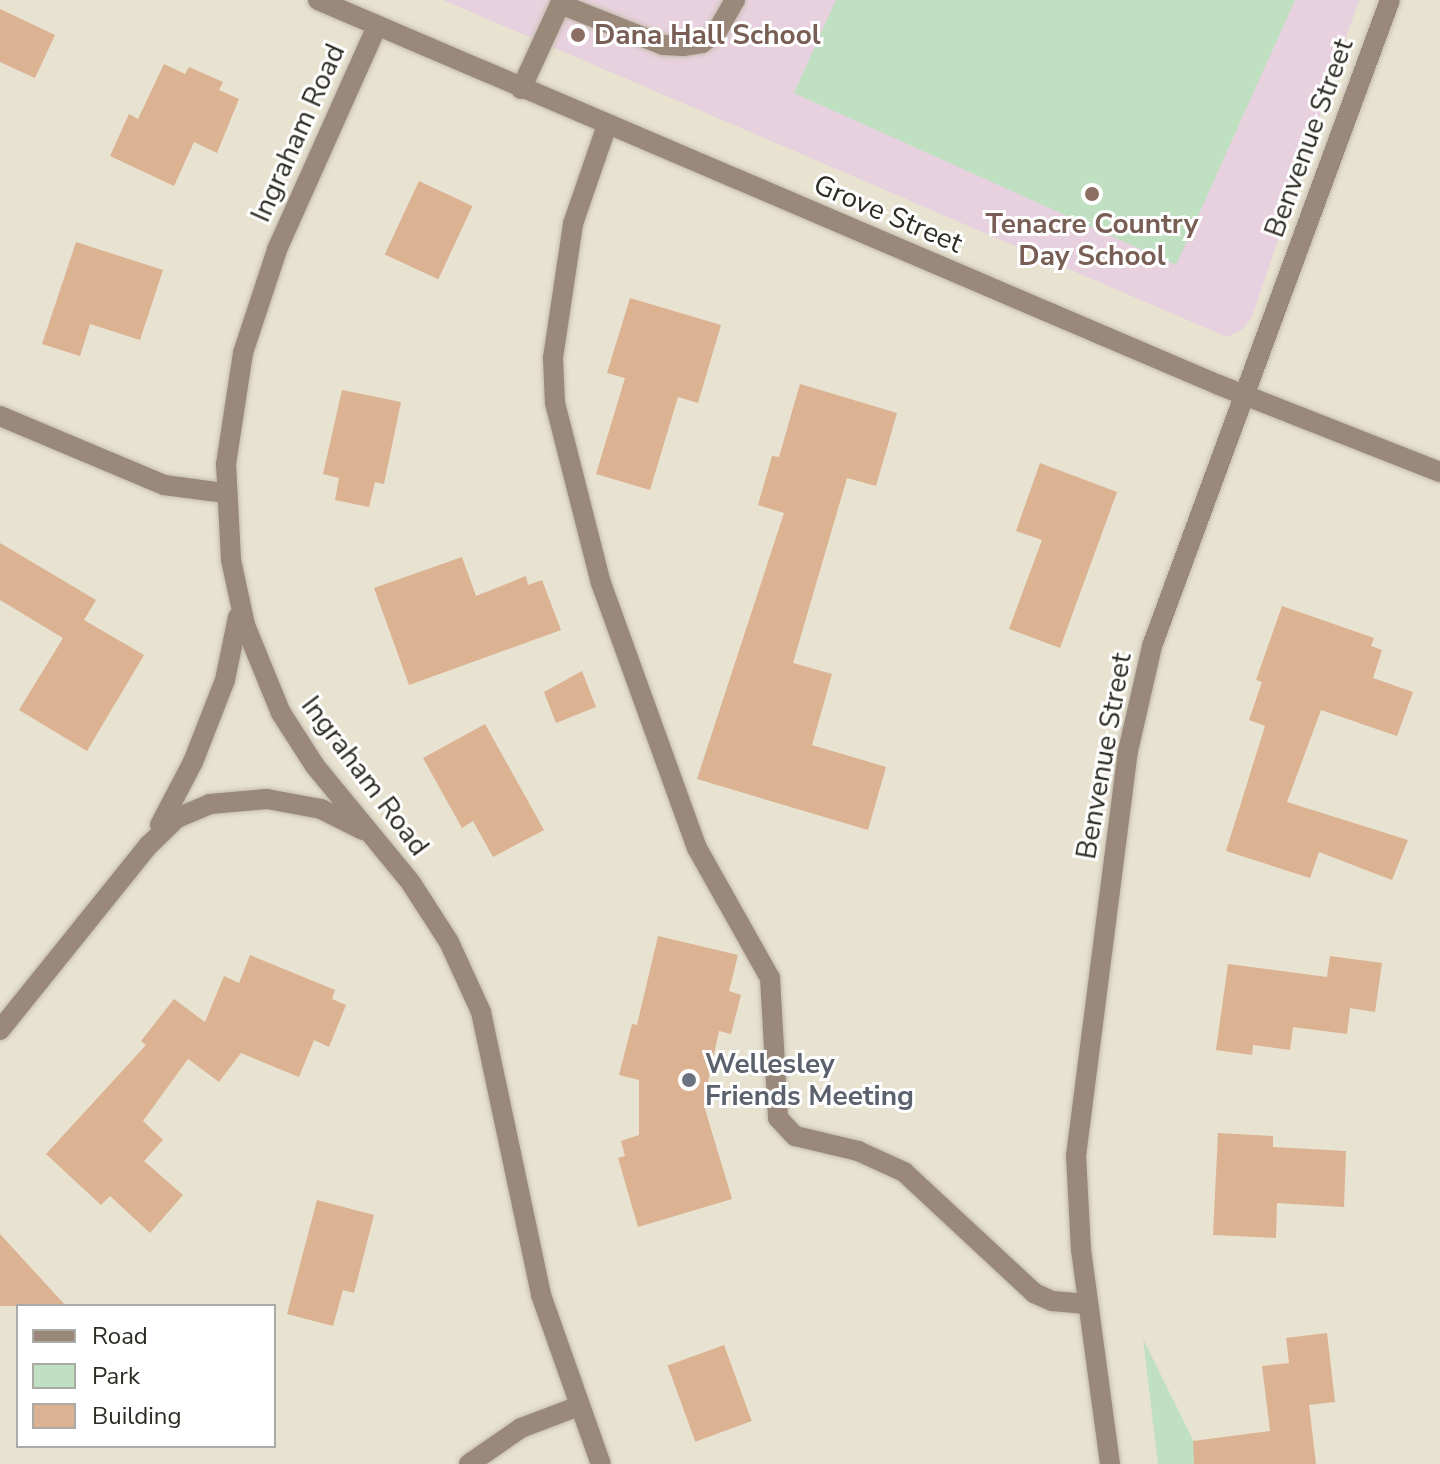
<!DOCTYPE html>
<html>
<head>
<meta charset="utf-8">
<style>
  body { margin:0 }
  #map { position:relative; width:1440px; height:1464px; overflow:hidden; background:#e8e2d1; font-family:"Nunito Sans",sans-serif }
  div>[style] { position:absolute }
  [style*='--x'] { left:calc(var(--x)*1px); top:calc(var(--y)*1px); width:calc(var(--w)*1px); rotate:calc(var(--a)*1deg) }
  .education>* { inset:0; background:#e8d1de }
  .green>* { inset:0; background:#bfe0c1 }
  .building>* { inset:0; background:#dbb292; transform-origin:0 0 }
  .roads { filter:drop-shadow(0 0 2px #c3bdae) drop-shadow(0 0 2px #c3bdae) }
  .minor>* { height:20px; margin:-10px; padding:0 10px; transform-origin:10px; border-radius:10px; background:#9a887b }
  .dots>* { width:22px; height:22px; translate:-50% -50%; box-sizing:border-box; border:4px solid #fff; border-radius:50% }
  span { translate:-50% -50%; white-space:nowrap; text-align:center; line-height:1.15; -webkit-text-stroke:6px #fff; paint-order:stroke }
  .education-label { font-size:28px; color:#785e54; font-weight:700 }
  .left { translate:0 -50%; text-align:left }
  .street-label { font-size:28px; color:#2d2b24 }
  .worship-label { font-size:28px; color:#5b616d; font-weight:700 }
  .legend { position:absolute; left:16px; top:1304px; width:260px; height:144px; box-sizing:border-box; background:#fff; border:2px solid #abaaa7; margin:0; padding:10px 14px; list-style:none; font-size:24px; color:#2d2b24 }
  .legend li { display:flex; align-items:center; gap:16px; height:40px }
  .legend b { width:40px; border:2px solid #abaaa7 }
</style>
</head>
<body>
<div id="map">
  <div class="education">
    <i style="clip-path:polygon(443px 0,1359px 0,1252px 317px,1242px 330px,1227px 337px)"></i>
  </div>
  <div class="green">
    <i style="clip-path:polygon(836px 0,1295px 0,1176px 265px,794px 93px)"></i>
    <i style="clip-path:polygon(1143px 1339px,1205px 1464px,1158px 1464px)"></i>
  </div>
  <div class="building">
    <i style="clip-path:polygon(0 9px,55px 35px,35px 78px,0 62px)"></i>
    <i style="clip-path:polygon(164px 64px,185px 74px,189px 67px,223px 82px,219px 90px,239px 99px,217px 153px,194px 142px,174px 186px,110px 156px,129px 114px,138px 119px)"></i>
    <i style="left:419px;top:181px;width:59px;height:81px;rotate:25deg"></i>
    <i style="clip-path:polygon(76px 242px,163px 270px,140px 340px,90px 324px,80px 356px,42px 344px)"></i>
    <i style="clip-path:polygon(630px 298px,721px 325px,698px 403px,678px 397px,650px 490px,596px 474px,625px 378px,607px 373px)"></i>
    <i style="clip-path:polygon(800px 384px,897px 413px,876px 486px,847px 478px,793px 663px,832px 674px,812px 745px,886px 767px,868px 830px,697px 779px,784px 513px,758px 505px,772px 456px,779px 457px)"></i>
    <i style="clip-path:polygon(342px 390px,401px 402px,384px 484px,375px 482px,369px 507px,335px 500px,339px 478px,323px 474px)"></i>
    <i style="clip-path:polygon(1040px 463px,1117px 492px,1060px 648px,1009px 629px,1042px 540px,1016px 531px)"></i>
    <i style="clip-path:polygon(0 543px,96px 600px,84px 620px,144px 655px,87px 751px,19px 710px,63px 638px,0 600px)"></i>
    <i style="clip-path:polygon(462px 557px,476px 596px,526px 576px,528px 585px,542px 580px,561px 630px,409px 685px,374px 588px)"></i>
    <i style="clip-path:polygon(1282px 606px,1374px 638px,1371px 646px,1382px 650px,1373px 678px,1413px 692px,1397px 736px,1321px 710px,1287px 802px,1408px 840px,1392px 880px,1319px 852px,1310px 878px,1226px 851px,1265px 726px,1249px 720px,1262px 682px,1256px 680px)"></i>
    <i style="clip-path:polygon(582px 671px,596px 707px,556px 723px,544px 692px)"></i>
    <i style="clip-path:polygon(485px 724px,544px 830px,493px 857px,473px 821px,462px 828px,423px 758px)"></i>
    <i style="clip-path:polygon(658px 936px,738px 955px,729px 991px,741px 995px,731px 1034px,719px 1031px,706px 1091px,705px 1109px,732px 1199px,638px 1227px,618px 1158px,625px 1156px,621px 1141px,639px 1135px,639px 1080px,619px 1075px,632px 1024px,637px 1025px)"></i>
    <i style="clip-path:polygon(250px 955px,335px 990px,332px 999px,346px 1005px,329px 1047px,314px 1040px,299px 1077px,241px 1053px,219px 1082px,188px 1059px,143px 1121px,163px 1140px,144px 1161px,183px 1195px,150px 1233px,110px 1196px,101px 1205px,46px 1154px,146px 1045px,141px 1041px,174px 999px,205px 1022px,224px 976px,239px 983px)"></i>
    <i style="clip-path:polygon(1330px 956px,1382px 963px,1375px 1012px,1350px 1008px,1347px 1034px,1293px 1027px,1290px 1050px,1253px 1045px,1252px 1055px,1216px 1050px,1228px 964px,1327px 977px)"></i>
    <i style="clip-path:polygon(1218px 1133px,1273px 1136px,1273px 1147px,1346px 1151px,1344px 1207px,1277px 1203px,1276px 1238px,1213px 1235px)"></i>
    <i style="clip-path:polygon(317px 1200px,374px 1215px,354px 1293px,343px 1290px,333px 1326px,287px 1314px)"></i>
    <i style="clip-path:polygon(0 1234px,66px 1306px,0 1306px)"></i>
    <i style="clip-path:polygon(1327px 1333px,1335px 1402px,1309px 1405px,1316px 1464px,1194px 1464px,1193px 1441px,1270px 1431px,1262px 1366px,1289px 1363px,1286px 1338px)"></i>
    <i style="left:724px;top:1345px;width:81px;height:60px;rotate:70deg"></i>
  </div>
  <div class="roads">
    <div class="minor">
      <i style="--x:318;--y:0;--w:980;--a:23.14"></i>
      <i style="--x:1219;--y:385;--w:238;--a:21.5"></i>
      <i style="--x:560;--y:4;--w:111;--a:21.7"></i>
      <i style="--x:663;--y:45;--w:20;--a:3"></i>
      <i style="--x:683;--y:46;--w:19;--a:-9"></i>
      <i style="--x:702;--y:43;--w:17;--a:-36"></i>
      <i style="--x:716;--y:33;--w:38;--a:-60"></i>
      <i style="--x:377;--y:26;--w:245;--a:114.1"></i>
      <i style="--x:277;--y:250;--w:108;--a:108.3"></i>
      <i style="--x:243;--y:353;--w:112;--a:98.7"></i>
      <i style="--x:226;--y:464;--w:96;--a:87"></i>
      <i style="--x:231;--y:560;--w:66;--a:77.8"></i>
      <i style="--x:245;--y:625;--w:95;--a:67.8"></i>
      <i style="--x:281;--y:713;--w:63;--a:57.3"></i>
      <i style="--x:315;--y:766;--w:151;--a:50.6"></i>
      <i style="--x:411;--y:883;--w:70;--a:57.2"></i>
      <i style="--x:449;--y:942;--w:77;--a:65.4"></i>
      <i style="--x:481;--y:1012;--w:289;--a:78"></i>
      <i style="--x:541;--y:1295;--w:179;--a:70.5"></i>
      <i style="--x:521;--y:89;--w:98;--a:-65.3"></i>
      <i style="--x:607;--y:125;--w:105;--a:109"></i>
      <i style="--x:573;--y:224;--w:135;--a:98.5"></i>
      <i style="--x:553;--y:358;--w:45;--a:87.5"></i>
      <i style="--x:555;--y:403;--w:186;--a:75.7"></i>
      <i style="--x:601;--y:583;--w:282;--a:70.1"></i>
      <i style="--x:697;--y:848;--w:149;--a:60.7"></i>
      <i style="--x:770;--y:978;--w:140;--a:86.7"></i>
      <i style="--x:778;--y:1118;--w:25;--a:47"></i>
      <i style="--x:795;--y:1136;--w:65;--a:13.4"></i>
      <i style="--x:858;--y:1151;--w:51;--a:24.5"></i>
      <i style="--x:904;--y:1172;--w:178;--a:42.9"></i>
      <i style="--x:1034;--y:1293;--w:20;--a:24"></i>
      <i style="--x:1052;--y:1301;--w:35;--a:5"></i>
      <i style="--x:0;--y:416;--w:178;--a:22.8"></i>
      <i style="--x:164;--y:485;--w:62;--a:7.5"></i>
      <i style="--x:160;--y:825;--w:71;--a:-62.4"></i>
      <i style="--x:193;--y:762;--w:88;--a:-68.7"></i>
      <i style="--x:225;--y:680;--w:64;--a:-78.3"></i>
      <i style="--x:0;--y:1030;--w:238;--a:-51.2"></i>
      <i style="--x:149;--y:845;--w:39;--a:-44"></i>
      <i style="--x:177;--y:818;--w:36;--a:-23"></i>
      <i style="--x:210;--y:804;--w:57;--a:-5"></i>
      <i style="--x:267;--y:799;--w:55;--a:10.5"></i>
      <i style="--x:321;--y:809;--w:47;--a:26.6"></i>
      <i style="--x:469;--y:1464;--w:63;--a:-34.7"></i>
      <i style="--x:521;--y:1428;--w:62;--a:-20.8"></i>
      <i style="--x:1110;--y:1464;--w:216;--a:-97.7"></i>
      <i style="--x:1081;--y:1250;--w:94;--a:-93"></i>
      <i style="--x:1076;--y:1156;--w:408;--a:-82.7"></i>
      <i style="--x:1128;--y:751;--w:108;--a:-77.1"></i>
      <i style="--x:1152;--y:646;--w:688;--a:-69.78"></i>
    </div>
  </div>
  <div class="dots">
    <i style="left:578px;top:35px;background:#8d6e63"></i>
    <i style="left:1092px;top:194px;background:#8d6e63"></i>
    <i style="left:689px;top:1080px;background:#6b7280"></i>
  </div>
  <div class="education-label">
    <span class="left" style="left:594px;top:35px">Dana Hall School</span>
    <span style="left:1092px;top:240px">Tenacre Country<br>Day School</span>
  </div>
  <div class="street-label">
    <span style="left:298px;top:133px;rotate:-66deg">Ingraham Road</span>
    <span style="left:1309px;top:138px;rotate:-70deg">Benvenue Street</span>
    <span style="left:888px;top:214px;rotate:23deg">Grove Street</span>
    <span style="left:1104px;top:756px;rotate:-80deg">Benvenue Street</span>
    <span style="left:365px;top:776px;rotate:53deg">Ingraham Road</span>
  </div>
  <div class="worship-label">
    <span class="left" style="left:705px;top:1080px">Wellesley<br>Friends Meeting</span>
  </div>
  <ul class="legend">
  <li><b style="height:10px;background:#9a887b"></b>Road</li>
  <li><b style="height:22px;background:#bfe0c1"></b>Park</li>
  <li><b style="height:22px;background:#dbb292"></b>Building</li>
  </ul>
</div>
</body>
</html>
